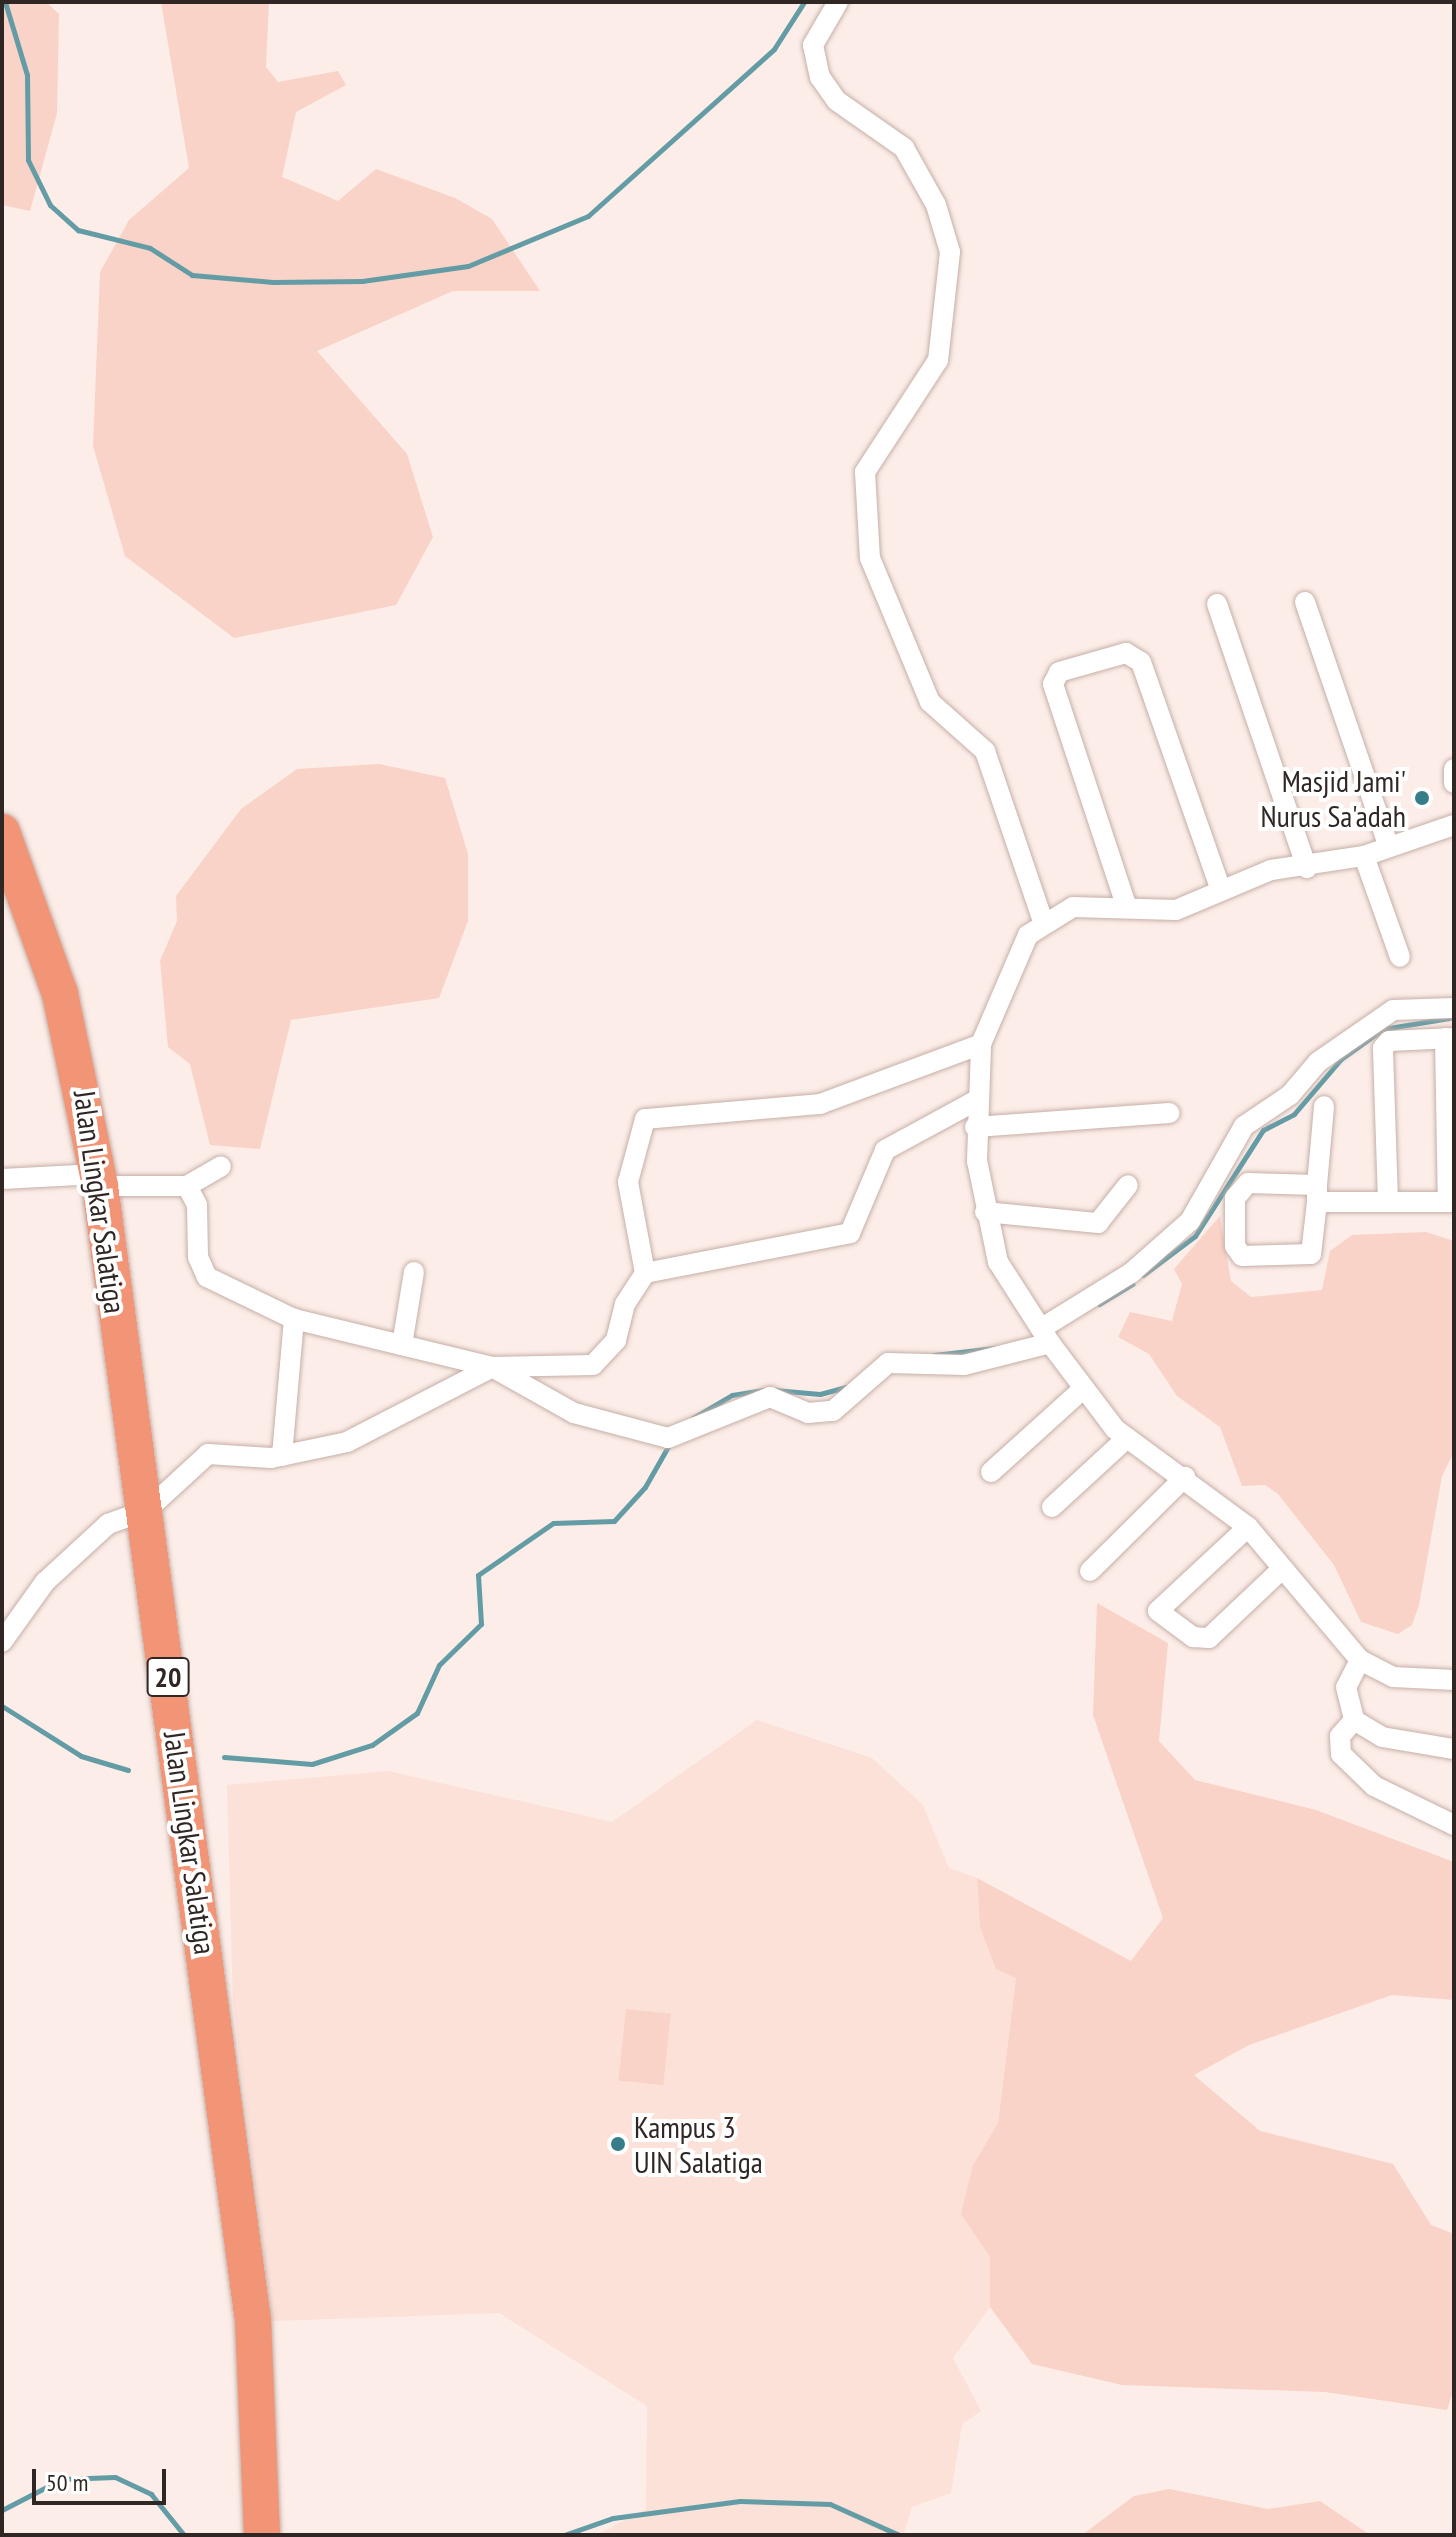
<!DOCTYPE html>
<html>
<head>
<meta charset="utf-8">
<style>
  body { margin:0 }
  #map { position:relative; width:1456px; height:2537px; overflow:hidden; background:#fcede8; font-family:"PT Sans Narrow",sans-serif }
  div>[style] { position:absolute }
  [style*='--x'] { left:calc(var(--x)*1px); top:calc(var(--y)*1px); width:calc(var(--w)*1px); rotate:calc(var(--a)*1deg) }
  .built>* { inset:0; background:#fbe1d8 }
  .green>* { inset:0; background:#f9d3c7; transform-origin:0 0 }
  .stream>* { height:5px; margin:-2.5px; padding:0 2.5px; transform-origin:2.5px; border-radius:2.5px; background:#649ca6 }
  .roads { filter:drop-shadow(0 0 2px #c6afa7) drop-shadow(0 0 2px #c6afa7) }
  .street>* { height:20px; margin:-10px; padding:0 10px; transform-origin:10px; border-radius:10px; background:#fff }
  .highway>* { height:36px; margin:-18px; padding:0 18px; transform-origin:18px; border-radius:18px; background:#f19576 }
  .dots>* { width:22px; height:22px; translate:-50% -50%; box-sizing:border-box; border:4px solid #fff; border-radius:50% }
  span { translate:-50% -50%; white-space:nowrap; text-align:center; line-height:1.15; -webkit-text-stroke:8px #fff; paint-order:stroke }
  .shield-label span { padding:2px 6px; background:#fff; border:2px solid; border-radius:6px; -webkit-text-stroke-width:0 }
  .shield-label { font-size:28px; color:#302724; font-weight:700 }
  .poi-label { font-size:30px; color:#302724 }
  .right { translate:-100% -50%; text-align:right }
  .left { translate:0 -50%; text-align:left }
  .street-label { font-size:30px; color:#302724 }
  .frame { position:absolute; inset:0; border:4px solid #302724; pointer-events:none }
  .scale { position:absolute; left:32px; top:2469px; width:134px; height:36px; box-sizing:border-box; border:4px solid #302724; border-top:0; padding-left:10px; font-size:24px; line-height:28px; white-space:nowrap; color:#302724; -webkit-text-stroke:6px #fff; paint-order:stroke }
</style>
</head>
<body>
<div id="map">
  <div class="built">
    <i style="clip-path:polygon(757px 1720px,872px 1758px,923px 1805px,949px 1868px,977px 1878px,980px 1927px,1016px 1978px,998px 2123px,973px 2165px,962px 2214px,990px 2257px,990px 2307px,953px 2358px,981px 2411px,962px 2424px,951px 2493px,912px 2507px,903px 2535px,597px 2535px,646px 2509px,647px 2406px,499px 2313px,272px 2321px,233px 2003px,227px 1785px,388px 1771px,612px 1822px)"></i>
  </div>
  <div class="green">
    <i style="clip-path:polygon(2px 2px,46px 2px,59px 14px,57px 113px,30px 211px,2px 205px)"></i>
    <i style="clip-path:polygon(161px 2px,269px 2px,266px 67px,278px 82px,338px 71px,346px 85px,296px 112px,282px 177px,338px 201px,376px 169px,455px 198px,492px 219px,540px 291px,453px 291px,317px 351px,407px 454px,433px 537px,396px 605px,234px 638px,125px 556px,93px 446px,100px 272px,129px 220px,189px 168px)"></i>
    <i style="clip-path:polygon(379px 764px,445px 778px,468px 854px,468px 921px,439px 998px,291px 1020px,260px 1149px,210px 1145px,190px 1064px,168px 1047px,160px 961px,177px 921px,176px 896px,241px 809px,297px 769px)"></i>
    <i style="clip-path:polygon(1220px 1216px,1231px 1281px,1251px 1297px,1322px 1290px,1330px 1251px,1352px 1235px,1426px 1232px,1454px 1241px,1454px 1452px,1442px 1476px,1419px 1605px,1412px 1625px,1398px 1634px,1361px 1622px,1334px 1565px,1278px 1494px,1265px 1485px,1242px 1486px,1220px 1427px,1177px 1396px,1149px 1354px,1118px 1337px,1130px 1312px,1172px 1321px,1182px 1284px,1174px 1269px)"></i>
    <i style="clip-path:polygon(1097px 1603px,1168px 1643px,1159px 1741px,1195px 1780px,1316px 1810px,1454px 1862px,1454px 2000px,1392px 1995px,1249px 2045px,1194px 2075px,1260px 2131px,1393px 2164px,1431px 2225px,1454px 2234px,1454px 2389px,1447px 2410px,1325px 2392px,1122px 2385px,1032px 2364px,990px 2307px,990px 2257px,961px 2214px,973px 2165px,998px 2123px,1016px 1978px,996px 1969px,980px 1927px,977px 1878px,1131px 1961px,1163px 1918px,1093px 1715px)"></i>
    <i style="left:626px;top:2009px;width:45px;height:72px;rotate:6deg"></i>
    <i style="clip-path:polygon(1169px 2489px,1268px 2509px,1320px 2501px,1370px 2535px,1082px 2535px,1134px 2496px)"></i>
  </div>
  <div class="stream">
    <i style="--x:5;--y:2;--w:76;--a:73.2"></i>
    <i style="--x:27;--y:75;--w:85;--a:89.3"></i>
    <i style="--x:28;--y:160;--w:50;--a:63.9"></i>
    <i style="--x:50;--y:205;--w:38;--a:42"></i>
    <i style="--x:78;--y:230;--w:74;--a:14"></i>
    <i style="--x:150;--y:248;--w:50;--a:32.7"></i>
    <i style="--x:192;--y:275;--w:81;--a:4.9"></i>
    <i style="--x:273;--y:282;--w:89;--a:-0.6"></i>
    <i style="--x:362;--y:281;--w:107;--a:-8.1"></i>
    <i style="--x:468;--y:266;--w:130;--a:-22.6"></i>
    <i style="--x:588;--y:216;--w:250;--a:-41.9"></i>
    <i style="--x:774;--y:49;--w:56;--a:-57.4"></i>
    <i style="--x:1143;--y:1275;--w:65;--a:-36.9"></i>
    <i style="--x:1195;--y:1236;--w:126;--a:-57.3"></i>
    <i style="--x:1263;--y:1130;--w:35;--a:-27"></i>
    <i style="--x:1294;--y:1114;--w:72;--a:-49.5"></i>
    <i style="--x:1341;--y:1059;--w:52;--a:-35.5"></i>
    <i style="--x:1383;--y:1029;--w:67;--a:-9.5"></i>
    <i style="--x:1099;--y:1304;--w:39;--a:-31"></i>
    <i style="--x:934;--y:1355;--w:61;--a:-6.5"></i>
    <i style="--x:774;--y:1390;--w:46;--a:5"></i>
    <i style="--x:820;--y:1394;--w:27;--a:-15"></i>
    <i style="--x:693;--y:1418;--w:45;--a:-30.5"></i>
    <i style="--x:732;--y:1395;--w:32;--a:-9"></i>
    <i style="--x:2;--y:1706;--w:93;--a:32.3"></i>
    <i style="--x:81;--y:1756;--w:49;--a:16.6"></i>
    <i style="--x:224;--y:1757;--w:88;--a:4.5"></i>
    <i style="--x:312;--y:1764;--w:63;--a:-17.6"></i>
    <i style="--x:372;--y:1745;--w:55;--a:-35.4"></i>
    <i style="--x:417;--y:1713;--w:53;--a:-65.4"></i>
    <i style="--x:439;--y:1665;--w:59;--a:-44.3"></i>
    <i style="--x:481;--y:1624;--w:49;--a:-93.5"></i>
    <i style="--x:478;--y:1575;--w:91;--a:-34.7"></i>
    <i style="--x:553;--y:1523;--w:61;--a:-1.9"></i>
    <i style="--x:614;--y:1521;--w:46;--a:-47.6"></i>
    <i style="--x:645;--y:1487;--w:51;--a:-60.4"></i>
    <i style="--x:2;--y:2510;--w:68;--a:-27.3"></i>
    <i style="--x:62;--y:2479;--w:53;--a:-2.2"></i>
    <i style="--x:115;--y:2477;--w:40;--a:25"></i>
    <i style="--x:151;--y:2494;--w:53;--a:51.2"></i>
    <i style="--x:564;--y:2535;--w:52;--a:-19.1"></i>
    <i style="--x:613;--y:2518;--w:128;--a:-7.6"></i>
    <i style="--x:740;--y:2501;--w:90;--a:1.9"></i>
    <i style="--x:830;--y:2504;--w:76;--a:24.2"></i>
  </div>
  <div class="roads">
    <div class="street">
      <i style="--x:838;--y:2;--w:50;--a:120.2"></i>
      <i style="--x:813;--y:45;--w:33;--a:78"></i>
      <i style="--x:820;--y:77;--w:29;--a:55"></i>
      <i style="--x:837;--y:101;--w:82;--a:35"></i>
      <i style="--x:904;--y:148;--w:65;--a:60.7"></i>
      <i style="--x:936;--y:205;--w:49;--a:73.4"></i>
      <i style="--x:950;--y:252;--w:109;--a:96.3"></i>
      <i style="--x:938;--y:360;--w:134;--a:123.1"></i>
      <i style="--x:865;--y:472;--w:86;--a:86.7"></i>
      <i style="--x:870;--y:558;--w:156;--a:67.4"></i>
      <i style="--x:930;--y:702;--w:74;--a:41.7"></i>
      <i style="--x:985;--y:751;--w:180;--a:71.2"></i>
      <i style="--x:1305;--y:602;--w:257;--a:71.1"></i>
      <i style="--x:1217;--y:604;--w:279;--a:71.2"></i>
      <i style="--x:1454;--y:769;--w:14;--a:90"></i>
      <i style="--x:1364;--y:856;--w:107;--a:70.4"></i>
      <i style="--x:1127;--y:908;--w:236;--a:-108.3"></i>
      <i style="--x:1053;--y:684;--w:13;--a:-63"></i>
      <i style="--x:1059;--y:672;--w:70;--a:-15.8"></i>
      <i style="--x:1126;--y:653;--w:17;--a:31"></i>
      <i style="--x:1141;--y:662;--w:242;--a:70.7"></i>
      <i style="--x:1445;--y:1038;--w:164;--a:89"></i>
      <i style="--x:975;--y:1127;--w:195;--a:-4.1"></i>
      <i style="--x:2;--y:1179;--w:76;--a:-3"></i>
      <i style="--x:1317;--y:1185;--w:79;--a:-84.9"></i>
      <i style="--x:100;--y:1186;--w:87;--a:0"></i>
      <i style="--x:187;--y:1186;--w:39;--a:-30"></i>
      <i style="--x:187;--y:1186;--w:21;--a:62"></i>
      <i style="--x:197;--y:1205;--w:52;--a:88.9"></i>
      <i style="--x:198;--y:1257;--w:22;--a:66"></i>
      <i style="--x:207;--y:1277;--w:97;--a:25.8"></i>
      <i style="--x:1388;--y:1201;--w:153;--a:-91.9"></i>
      <i style="--x:1383;--y:1048;--w:9;--a:-49"></i>
      <i style="--x:1389;--y:1041;--w:65;--a:-2.6"></i>
      <i style="--x:1317;--y:1202;--w:17;--a:-90"></i>
      <i style="--x:1317;--y:1185;--w:69;--a:-178.3"></i>
      <i style="--x:1248;--y:1183;--w:20;--a:131"></i>
      <i style="--x:1235;--y:1198;--w:48;--a:90"></i>
      <i style="--x:1235;--y:1246;--w:12;--a:55"></i>
      <i style="--x:1242;--y:1256;--w:69;--a:-1.7"></i>
      <i style="--x:1311;--y:1254;--w:52;--a:-83.4"></i>
      <i style="--x:1317;--y:1202;--w:137;--a:0"></i>
      <i style="--x:985;--y:1212;--w:114;--a:5.6"></i>
      <i style="--x:1098;--y:1223;--w:48;--a:-51.7"></i>
      <i style="--x:645;--y:1273;--w:93;--a:-100.6"></i>
      <i style="--x:628;--y:1182;--w:65;--a:-74.9"></i>
      <i style="--x:645;--y:1119;--w:176;--a:-4.9"></i>
      <i style="--x:820;--y:1104;--w:172;--a:-20.4"></i>
      <i style="--x:1042;--y:1328;--w:105;--a:-31.7"></i>
      <i style="--x:1131;--y:1273;--w:79;--a:-41.4"></i>
      <i style="--x:1190;--y:1221;--w:109;--a:-60.4"></i>
      <i style="--x:1244;--y:1126;--w:55;--a:-34"></i>
      <i style="--x:1290;--y:1095;--w:43;--a:-49.7"></i>
      <i style="--x:1318;--y:1062;--w:91;--a:-34.7"></i>
      <i style="--x:1393;--y:1010;--w:61;--a:-1.9"></i>
      <i style="--x:1050;--y:1343;--w:96;--a:-122.7"></i>
      <i style="--x:998;--y:1262;--w:103;--a:-101.7"></i>
      <i style="--x:977;--y:1161;--w:117;--a:-88"></i>
      <i style="--x:981;--y:1044;--w:119;--a:-66.7"></i>
      <i style="--x:1028;--y:935;--w:53;--a:-31.9"></i>
      <i style="--x:1073;--y:907;--w:103;--a:1.7"></i>
      <i style="--x:1176;--y:910;--w:103;--a:-22.8"></i>
      <i style="--x:1271;--y:870;--w:94;--a:-8.6"></i>
      <i style="--x:1364;--y:856;--w:95;--a:-19"></i>
      <i style="--x:402;--y:1345;--w:74;--a:-80.7"></i>
      <i style="--x:282;--y:1456;--w:138;--a:-85"></i>
      <i style="--x:294;--y:1319;--w:204;--a:13.6"></i>
      <i style="--x:492;--y:1367;--w:101;--a:-1.1"></i>
      <i style="--x:593;--y:1365;--w:34;--a:-47"></i>
      <i style="--x:616;--y:1340;--w:37;--a:-76"></i>
      <i style="--x:625;--y:1304;--w:37;--a:-57"></i>
      <i style="--x:645;--y:1273;--w:209;--a:-11"></i>
      <i style="--x:850;--y:1233;--w:90;--a:-67.1"></i>
      <i style="--x:885;--y:1150;--w:105;--a:-28.5"></i>
      <i style="--x:991;--y:1472;--w:124;--a:-42.1"></i>
      <i style="--x:1052;--y:1507;--w:102;--a:-42.6"></i>
      <i style="--x:1248;--y:1527;--w:123;--a:137"></i>
      <i style="--x:1158;--y:1611;--w:44;--a:36.6"></i>
      <i style="--x:1193;--y:1637;--w:16;--a:4"></i>
      <i style="--x:1209;--y:1638;--w:99;--a:-43.4"></i>
      <i style="--x:1090;--y:1571;--w:134;--a:-44.7"></i>
      <i style="--x:2;--y:1642;--w:74;--a:-54.4"></i>
      <i style="--x:45;--y:1582;--w:86;--a:-42.6"></i>
      <i style="--x:108;--y:1524;--w:41;--a:-19.7"></i>
      <i style="--x:147;--y:1510;--w:83;--a:-42.6"></i>
      <i style="--x:208;--y:1454;--w:63;--a:3.6"></i>
      <i style="--x:271;--y:1458;--w:78;--a:-11.9"></i>
      <i style="--x:347;--y:1442;--w:163;--a:-27.3"></i>
      <i style="--x:492;--y:1367;--w:94;--a:29.3"></i>
      <i style="--x:574;--y:1413;--w:97;--a:14.9"></i>
      <i style="--x:668;--y:1438;--w:110;--a:-21.9"></i>
      <i style="--x:770;--y:1397;--w:41;--a:22.8"></i>
      <i style="--x:808;--y:1413;--w:25;--a:-5"></i>
      <i style="--x:833;--y:1411;--w:73;--a:-41.1"></i>
      <i style="--x:888;--y:1363;--w:76;--a:1.5"></i>
      <i style="--x:964;--y:1365;--w:89;--a:-14.3"></i>
      <i style="--x:1050;--y:1343;--w:108;--a:52.9"></i>
      <i style="--x:1115;--y:1429;--w:165;--a:36.4"></i>
      <i style="--x:1248;--y:1527;--w:174;--a:49.9"></i>
      <i style="--x:1360;--y:1660;--w:37;--a:27"></i>
      <i style="--x:1393;--y:1677;--w:61;--a:2.8"></i>
      <i style="--x:1360;--y:1660;--w:30;--a:117"></i>
      <i style="--x:1346;--y:1687;--w:34;--a:76"></i>
      <i style="--x:1354;--y:1720;--w:33;--a:31"></i>
      <i style="--x:1382;--y:1737;--w:73;--a:9.5"></i>
      <i style="--x:1354;--y:1720;--w:21;--a:131"></i>
      <i style="--x:1340;--y:1736;--w:18;--a:87"></i>
      <i style="--x:1341;--y:1754;--w:46;--a:44.1"></i>
      <i style="--x:1374;--y:1786;--w:89;--a:26"></i>
    </div>
    <div class="highway">
      <i style="--x:2;--y:832;--w:172;--a:70.3"></i>
      <i style="--x:60;--y:994;--w:196;--a:78.2"></i>
      <i style="--x:100;--y:1186;--w:1144;--a:82.32"></i>
      <i style="--x:253;--y:2320;--w:215;--a:87.6"></i>
    </div>
  </div>
  <div class="dots">
    <i style="left:1422px;top:798px;background:#377d89"></i>
    <i style="left:618px;top:2144px;background:#377d89"></i>
  </div>
  <div class="shield-label">
    <span style="left:168px;top:1677px">20</span>
  </div>
  <div class="poi-label">
    <span class="right" style="left:1406px;top:798px">Masjid Jami'<br>Nurus Sa'adah</span>
    <span class="left" style="left:634px;top:2144px">Kampus 3<br>UIN Salatiga</span>
  </div>
  <div class="street-label">
    <span style="left:100px;top:1202px;rotate:82deg">Jalan Lingkar Salatiga</span>
    <span style="left:190px;top:1843px;rotate:82deg">Jalan Lingkar Salatiga</span>
  </div>
  <div class="frame"></div>
  <div class="scale">50 m</div>
</div>
</body>
</html>
